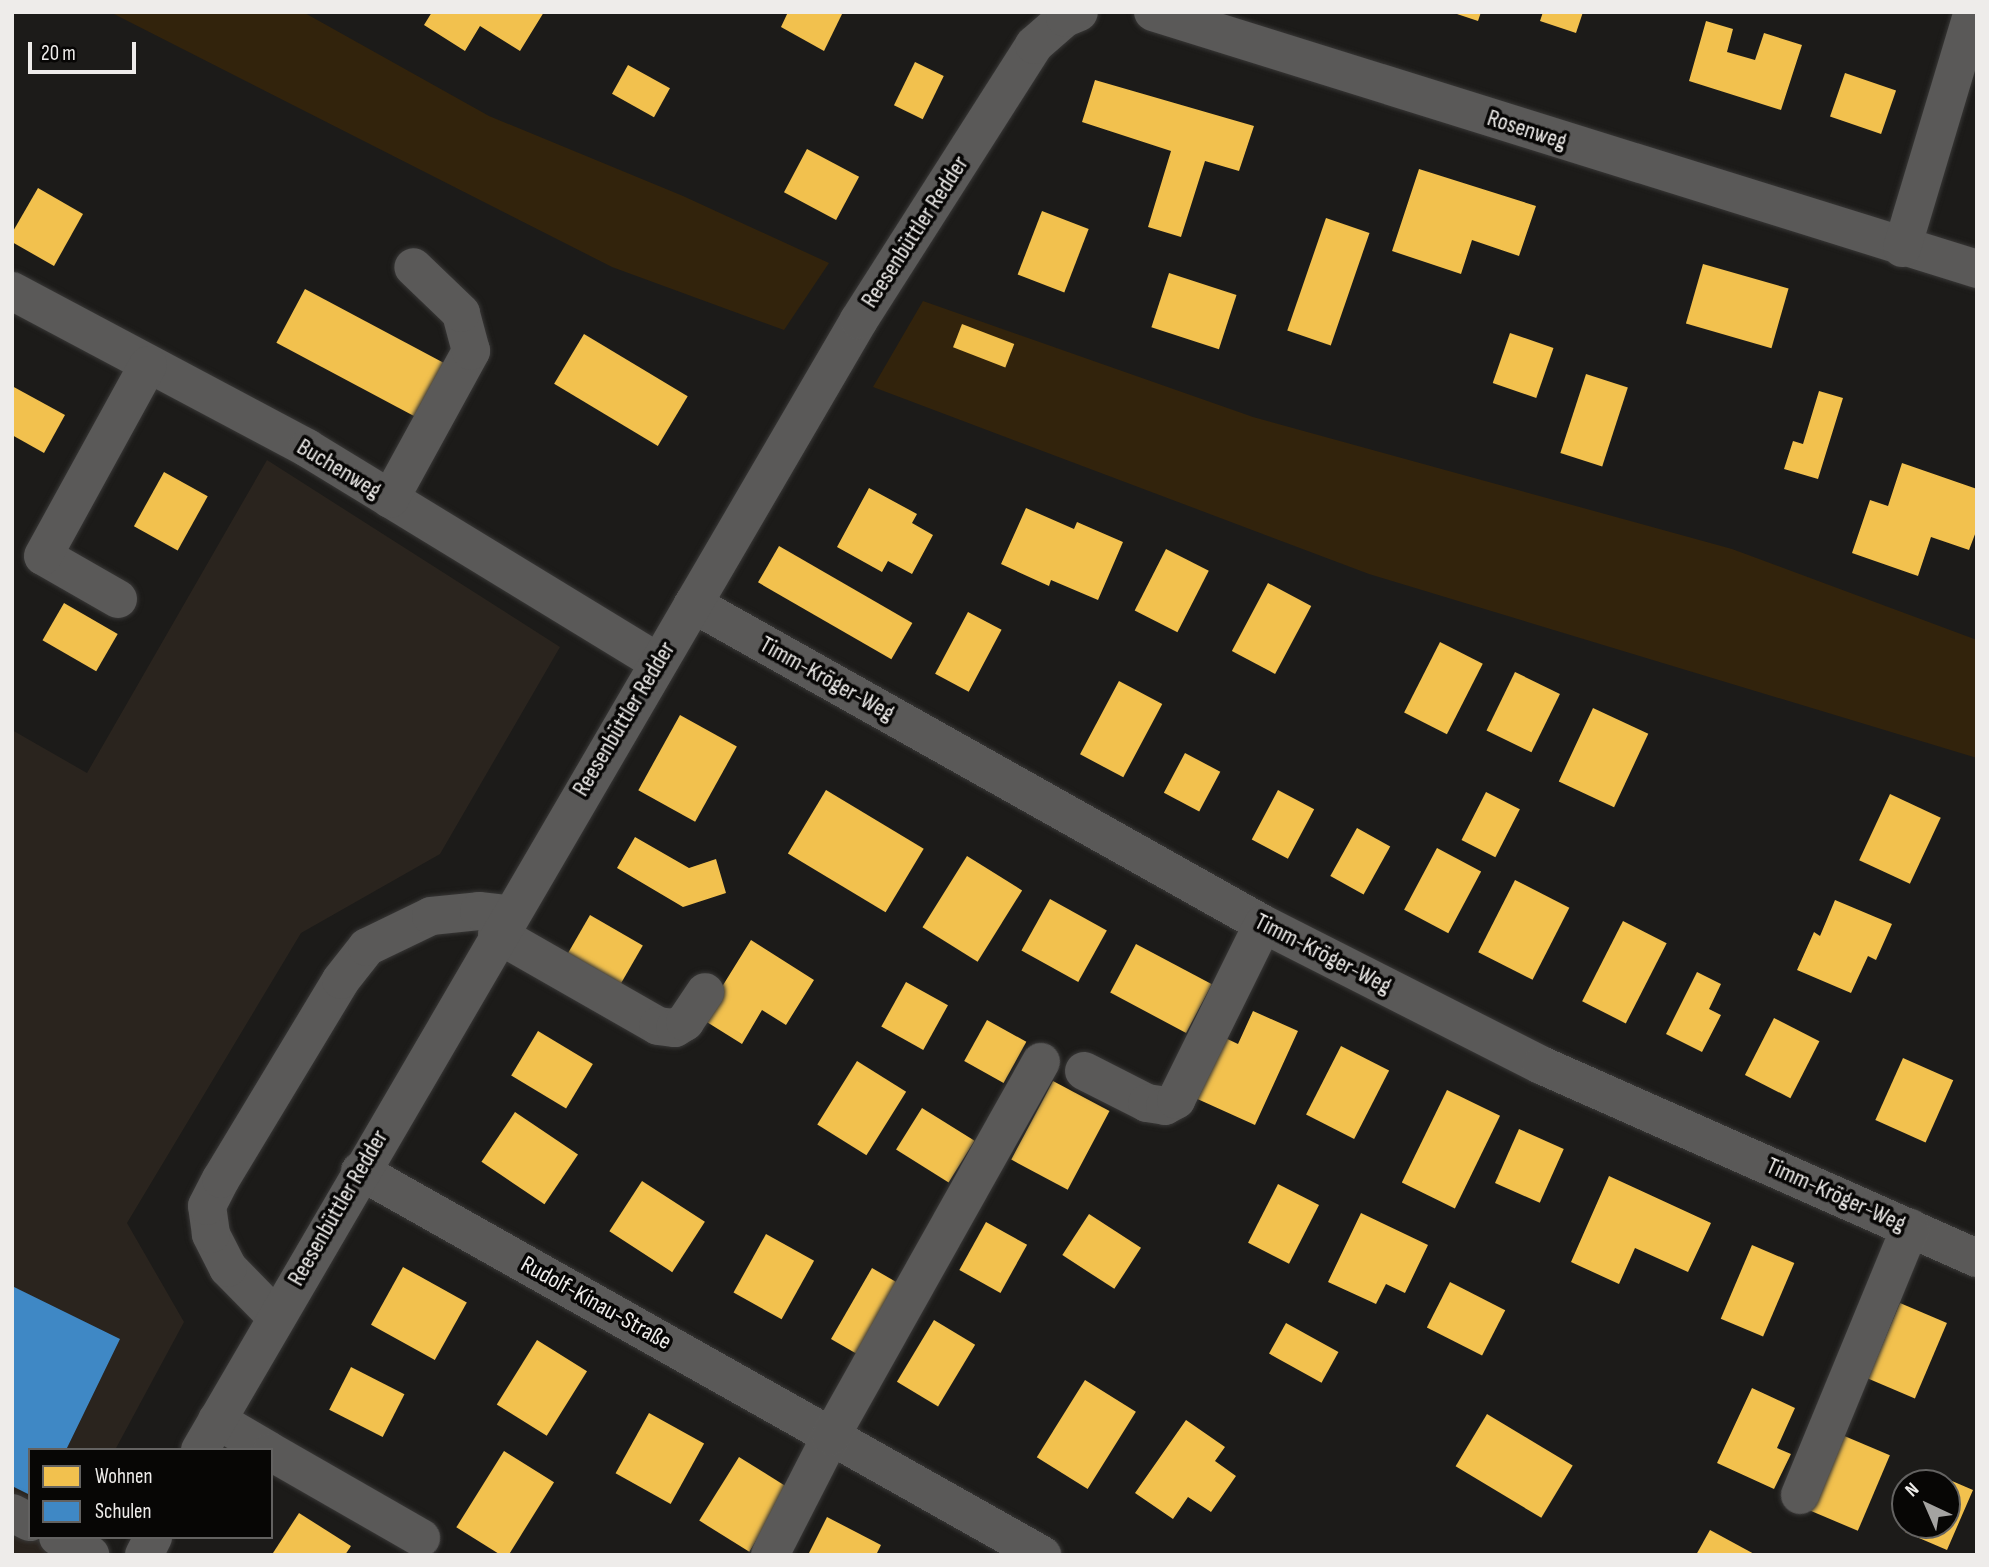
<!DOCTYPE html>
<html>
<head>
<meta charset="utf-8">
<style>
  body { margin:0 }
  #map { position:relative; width:1989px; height:1567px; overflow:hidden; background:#1c1b19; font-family:"Sofia Sans Condensed",sans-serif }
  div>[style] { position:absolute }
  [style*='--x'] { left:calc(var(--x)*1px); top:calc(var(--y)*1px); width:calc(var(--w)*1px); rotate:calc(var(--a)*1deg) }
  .built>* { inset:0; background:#2a241e }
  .green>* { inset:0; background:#32230c }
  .homes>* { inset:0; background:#f2c14e; transform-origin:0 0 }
  .schools>* { inset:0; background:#3f88c5 }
  .roads { filter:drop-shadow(0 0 2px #383736) drop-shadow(0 0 2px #383736) }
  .minor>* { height:38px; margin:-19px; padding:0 19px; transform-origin:19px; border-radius:19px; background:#5a5958 }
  span { translate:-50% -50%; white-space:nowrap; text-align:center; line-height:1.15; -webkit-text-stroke:7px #070605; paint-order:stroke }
  .street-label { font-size:24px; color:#eeecea }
  .frame { position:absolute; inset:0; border:14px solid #eeecea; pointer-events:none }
  .legend { position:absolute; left:28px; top:1448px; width:245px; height:91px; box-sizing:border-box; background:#070605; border:2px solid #636261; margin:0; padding:9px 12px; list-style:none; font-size:21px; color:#eeecea }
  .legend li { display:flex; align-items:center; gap:14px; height:35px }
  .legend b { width:35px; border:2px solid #636261 }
  .north { position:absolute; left:1891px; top:1469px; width:70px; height:70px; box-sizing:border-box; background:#070605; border:2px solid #636261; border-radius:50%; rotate:316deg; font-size:19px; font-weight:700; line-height:28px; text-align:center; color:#eeecea }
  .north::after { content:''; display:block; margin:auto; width:24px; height:32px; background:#a4a3a1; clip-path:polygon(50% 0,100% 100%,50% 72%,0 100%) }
  .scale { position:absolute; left:28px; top:42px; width:108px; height:32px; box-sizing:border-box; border:4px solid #eeecea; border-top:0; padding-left:9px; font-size:21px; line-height:24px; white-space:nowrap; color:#eeecea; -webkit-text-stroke:5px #070605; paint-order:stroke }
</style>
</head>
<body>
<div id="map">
  <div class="built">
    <i style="clip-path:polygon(267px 460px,560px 647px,440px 854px,301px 933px,127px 1223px,184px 1322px,115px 1450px,30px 1450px,30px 1537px,68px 1537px,58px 1555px,12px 1555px,12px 730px,87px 773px)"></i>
  </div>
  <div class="green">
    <i style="clip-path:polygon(110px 12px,303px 12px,489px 116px,683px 196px,829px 263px,784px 330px,612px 267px)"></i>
    <i style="clip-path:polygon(923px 301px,1253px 417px,1732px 549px,1977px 640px,1977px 758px,1369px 574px,873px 387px)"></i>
  </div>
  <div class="homes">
    <i style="clip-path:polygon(432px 12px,544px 12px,520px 51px,480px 26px,465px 51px,424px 25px)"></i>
    <i style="clip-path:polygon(788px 12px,843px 12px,824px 51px,781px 27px)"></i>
    <i style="clip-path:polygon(1451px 12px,1481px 12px,1478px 21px)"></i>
    <i style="clip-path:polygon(1543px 12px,1583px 12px,1576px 33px,1540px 21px)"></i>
    <i style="clip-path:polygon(1706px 21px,1733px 29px,1727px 52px,1755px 60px,1764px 33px,1802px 45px,1781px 110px,1689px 81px)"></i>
    <i style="left:915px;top:62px;width:32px;height:48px;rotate:26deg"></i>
    <i style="left:628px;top:65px;width:48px;height:33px;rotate:29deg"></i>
    <i style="left:1845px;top:73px;width:54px;height:46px;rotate:19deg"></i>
    <i style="clip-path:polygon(1095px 80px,1254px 126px,1239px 171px,1205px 161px,1181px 237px,1148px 227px,1171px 151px,1082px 122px)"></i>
    <i style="left:807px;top:149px;width:59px;height:49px;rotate:28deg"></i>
    <i style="clip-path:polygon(1419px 169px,1536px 206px,1519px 256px,1472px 240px,1461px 274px,1392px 251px)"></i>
    <i style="clip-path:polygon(38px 188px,83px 214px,54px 266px,12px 242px,12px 233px)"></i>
    <i style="left:1042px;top:211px;width:50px;height:68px;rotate:21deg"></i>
    <i style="left:1326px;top:218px;width:46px;height:119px;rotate:19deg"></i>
    <i style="left:1703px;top:264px;width:89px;height:62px;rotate:16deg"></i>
    <i style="left:1169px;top:273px;width:71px;height:57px;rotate:18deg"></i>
    <i style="left:305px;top:289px;width:159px;height:61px;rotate:28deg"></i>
    <i style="left:962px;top:324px;width:56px;height:25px;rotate:21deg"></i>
    <i style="left:1510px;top:333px;width:46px;height:53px;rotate:19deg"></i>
    <i style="left:584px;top:334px;width:121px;height:58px;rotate:31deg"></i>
    <i style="left:1586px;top:374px;width:44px;height:83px;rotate:18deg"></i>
    <i style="clip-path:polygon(12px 386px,65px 415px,44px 453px,12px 435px)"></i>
    <i style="clip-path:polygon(1819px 391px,1843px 398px,1818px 479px,1784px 469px,1793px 441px,1803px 444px)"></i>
    <i style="clip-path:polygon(1902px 463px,1977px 489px,1977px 529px,1969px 550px,1931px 537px,1918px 576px,1852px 553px,1870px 500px,1888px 506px)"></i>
    <i style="left:164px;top:472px;width:50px;height:62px;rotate:29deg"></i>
    <i style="clip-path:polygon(869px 488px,917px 514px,912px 523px,933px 535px,912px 574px,888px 561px,882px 572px,837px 547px)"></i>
    <i style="clip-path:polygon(1026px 508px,1074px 529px,1077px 522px,1123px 542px,1098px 600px,1051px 580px,1049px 586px,1001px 564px)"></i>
    <i style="left:779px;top:546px;width:154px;height:42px;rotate:30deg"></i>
    <i style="left:1166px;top:549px;width:48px;height:69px;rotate:27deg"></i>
    <i style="left:1268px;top:583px;width:49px;height:77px;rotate:28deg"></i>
    <i style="left:64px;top:603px;width:62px;height:43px;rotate:30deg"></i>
    <i style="left:968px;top:612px;width:38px;height:70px;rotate:28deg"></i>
    <i style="left:1440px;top:642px;width:48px;height:79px;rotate:27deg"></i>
    <i style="left:1515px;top:672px;width:50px;height:65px;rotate:26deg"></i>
    <i style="left:1119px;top:681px;width:49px;height:83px;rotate:28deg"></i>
    <i style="left:1593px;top:708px;width:61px;height:81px;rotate:25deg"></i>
    <i style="left:680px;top:715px;width:65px;height:86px;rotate:29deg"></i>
    <i style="left:1185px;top:753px;width:40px;height:45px;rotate:28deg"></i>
    <i style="left:826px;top:790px;width:114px;height:74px;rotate:31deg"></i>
    <i style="left:1278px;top:790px;width:41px;height:56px;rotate:28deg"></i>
    <i style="left:1486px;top:792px;width:38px;height:54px;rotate:27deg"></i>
    <i style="left:1890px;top:794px;width:56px;height:73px;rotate:25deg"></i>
    <i style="left:1357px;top:828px;width:38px;height:55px;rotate:29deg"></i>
    <i style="clip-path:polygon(635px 837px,689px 868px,716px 859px,726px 893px,683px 907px,617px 868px)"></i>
    <i style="left:1437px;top:848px;width:50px;height:70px;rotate:28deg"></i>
    <i style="left:967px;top:856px;width:65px;height:84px;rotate:32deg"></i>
    <i style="left:1515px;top:880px;width:61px;height:81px;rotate:27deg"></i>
    <i style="left:1050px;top:899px;width:65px;height:59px;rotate:29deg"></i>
    <i style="clip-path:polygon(1835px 900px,1892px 924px,1876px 960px,1868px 956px,1851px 993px,1797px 970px,1814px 932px,1820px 936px)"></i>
    <i style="left:590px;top:915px;width:61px;height:60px;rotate:30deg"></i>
    <i style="left:1623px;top:921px;width:49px;height:90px;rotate:27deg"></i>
    <i style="clip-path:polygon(751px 940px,814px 980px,786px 1025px,762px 1010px,742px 1044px,702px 1019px)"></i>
    <i style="left:1136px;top:944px;width:86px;height:55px;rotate:28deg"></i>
    <i style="clip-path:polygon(1697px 972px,1721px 984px,1709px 1009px,1721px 1015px,1702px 1052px,1666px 1034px)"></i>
    <i style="left:906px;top:982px;width:48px;height:51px;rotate:29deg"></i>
    <i style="clip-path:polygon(1253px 1011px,1298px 1031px,1255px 1125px,1193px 1097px,1221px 1036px,1238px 1044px)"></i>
    <i style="left:1774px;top:1018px;width:51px;height:64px;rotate:27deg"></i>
    <i style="left:987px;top:1020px;width:45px;height:47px;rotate:29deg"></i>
    <i style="left:538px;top:1031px;width:64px;height:52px;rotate:31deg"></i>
    <i style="left:1341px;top:1046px;width:54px;height:77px;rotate:27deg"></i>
    <i style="left:1903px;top:1058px;width:55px;height:68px;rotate:24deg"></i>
    <i style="left:857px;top:1061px;width:58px;height:75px;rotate:32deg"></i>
    <i style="left:1053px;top:1081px;width:64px;height:89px;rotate:28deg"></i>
    <i style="left:1447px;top:1090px;width:59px;height:103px;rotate:26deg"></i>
    <i style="left:922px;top:1108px;width:62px;height:49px;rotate:32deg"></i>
    <i style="left:515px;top:1112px;width:76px;height:60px;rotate:34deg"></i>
    <i style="left:1519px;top:1129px;width:49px;height:59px;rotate:24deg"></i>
    <i style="clip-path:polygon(1609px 1176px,1711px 1223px,1688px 1272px,1635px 1248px,1619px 1284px,1571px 1262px)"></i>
    <i style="left:642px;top:1181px;width:75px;height:60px;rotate:33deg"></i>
    <i style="left:1278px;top:1184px;width:46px;height:66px;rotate:27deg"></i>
    <i style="clip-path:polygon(1361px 1213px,1428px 1245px,1405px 1293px,1386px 1284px,1376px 1304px,1328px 1282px)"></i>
    <i style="left:1089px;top:1214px;width:62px;height:49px;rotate:33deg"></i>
    <i style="left:986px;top:1222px;width:47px;height:55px;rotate:29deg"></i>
    <i style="left:766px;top:1234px;width:55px;height:67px;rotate:29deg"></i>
    <i style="left:1752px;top:1245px;width:46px;height:80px;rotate:23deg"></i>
    <i style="left:403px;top:1267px;width:73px;height:66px;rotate:29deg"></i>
    <i style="left:872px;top:1268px;width:36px;height:82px;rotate:30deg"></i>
    <i style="left:1450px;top:1282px;width:62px;height:51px;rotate:27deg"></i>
    <i style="left:1900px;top:1303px;width:51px;height:82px;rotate:23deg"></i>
    <i style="left:934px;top:1320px;width:48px;height:72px;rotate:31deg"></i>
    <i style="left:1286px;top:1323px;width:60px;height:35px;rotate:29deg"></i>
    <i style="left:537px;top:1340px;width:59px;height:76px;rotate:32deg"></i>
    <i style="left:351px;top:1367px;width:60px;height:48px;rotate:27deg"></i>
    <i style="left:1085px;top:1380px;width:60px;height:91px;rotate:32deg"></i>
    <i style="clip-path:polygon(1752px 1388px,1795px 1408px,1777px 1448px,1791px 1454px,1774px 1489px,1717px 1463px)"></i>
    <i style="left:649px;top:1413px;width:63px;height:69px;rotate:29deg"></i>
    <i style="left:1487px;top:1414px;width:100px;height:61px;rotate:31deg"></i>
    <i style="clip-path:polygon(1186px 1420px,1225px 1447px,1215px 1461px,1236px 1476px,1211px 1512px,1188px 1497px,1173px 1519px,1135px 1493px)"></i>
    <i style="left:1842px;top:1435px;width:52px;height:82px;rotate:23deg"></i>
    <i style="left:504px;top:1451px;width:59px;height:90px;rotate:32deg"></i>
    <i style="left:739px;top:1457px;width:59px;height:75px;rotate:32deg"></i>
    <i style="clip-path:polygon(1931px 1472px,1973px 1490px,1947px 1550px,1905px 1532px,1908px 1525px,1947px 1525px,1947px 1483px,1926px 1483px)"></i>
    <i style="clip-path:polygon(299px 1513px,351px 1546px,345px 1555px,273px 1553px)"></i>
    <i style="clip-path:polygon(827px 1517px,881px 1545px,876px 1555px,808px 1555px)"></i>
    <i style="clip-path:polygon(1710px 1530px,1756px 1555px,1696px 1555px)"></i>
  </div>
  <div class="schools">
    <i style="clip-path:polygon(12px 1286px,120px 1339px,66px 1450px,30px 1450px,30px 1495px,12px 1486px)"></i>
  </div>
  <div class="roads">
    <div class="minor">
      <i style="--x:1153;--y:12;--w:863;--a:17.32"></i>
      <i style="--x:1902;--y:248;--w:246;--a:-73.3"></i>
      <i style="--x:12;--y:291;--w:334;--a:28"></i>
      <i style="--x:307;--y:448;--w:410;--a:31.4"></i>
      <i style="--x:390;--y:499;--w:169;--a:-61.3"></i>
      <i style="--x:471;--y:351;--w:39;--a:-105"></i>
      <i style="--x:461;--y:313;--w:66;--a:-136.2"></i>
      <i style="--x:118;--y:599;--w:86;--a:-150.2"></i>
      <i style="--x:43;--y:556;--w:218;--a:-61.2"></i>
      <i style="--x:693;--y:604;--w:654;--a:29.31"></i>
      <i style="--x:1263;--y:924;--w:312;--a:26.9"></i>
      <i style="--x:1541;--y:1065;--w:477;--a:23.9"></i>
      <i style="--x:497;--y:934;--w:185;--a:29.7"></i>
      <i style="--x:658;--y:1026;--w:17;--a:7"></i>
      <i style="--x:675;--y:1028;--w:12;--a:-31"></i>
      <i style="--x:685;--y:1022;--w:36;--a:-56"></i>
      <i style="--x:1084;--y:1071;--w:71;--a:26.9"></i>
      <i style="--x:1147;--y:1103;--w:18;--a:9"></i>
      <i style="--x:1165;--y:1106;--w:13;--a:-29"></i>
      <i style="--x:1176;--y:1100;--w:196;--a:-63.7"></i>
      <i style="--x:360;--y:1171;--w:783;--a:29.38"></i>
      <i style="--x:275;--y:1316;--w:67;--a:-134.4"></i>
      <i style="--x:228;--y:1268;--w:38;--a:-117"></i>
      <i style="--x:211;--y:1234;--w:28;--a:-98"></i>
      <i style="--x:207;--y:1206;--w:30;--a:-63"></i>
      <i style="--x:221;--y:1179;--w:232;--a:-58.9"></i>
      <i style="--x:341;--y:980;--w:42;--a:-51.8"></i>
      <i style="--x:367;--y:947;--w:71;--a:-25.8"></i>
      <i style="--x:431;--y:916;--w:48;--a:-5.9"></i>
      <i style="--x:479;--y:911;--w:29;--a:6"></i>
      <i style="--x:217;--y:1420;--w:59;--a:30.5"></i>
      <i style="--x:200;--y:1450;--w:1308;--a:-59.75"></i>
      <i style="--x:859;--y:320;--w:326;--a:-57.5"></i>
      <i style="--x:1034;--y:45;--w:41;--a:-41.1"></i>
      <i style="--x:1065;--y:18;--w:15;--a:-23"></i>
      <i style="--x:271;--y:1452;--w:173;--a:29.8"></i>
      <i style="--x:1800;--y:1495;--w:289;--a:-67.6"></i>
      <i style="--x:12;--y:1513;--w:20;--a:27"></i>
      <i style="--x:58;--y:1537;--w:37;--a:29"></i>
      <i style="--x:144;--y:1555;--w:20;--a:-63"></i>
      <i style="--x:770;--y:1555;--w:134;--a:-62.9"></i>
      <i style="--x:831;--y:1436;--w:429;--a:-60.7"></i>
    </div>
  </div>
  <div class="street-label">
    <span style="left:1527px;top:130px;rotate:18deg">Rosenweg</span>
    <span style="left:915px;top:232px;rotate:-57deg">Reesenbüttler Redder</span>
    <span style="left:339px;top:469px;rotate:31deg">Buchenweg</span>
    <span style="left:827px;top:679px;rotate:29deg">Timm-Kröger-Weg</span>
    <span style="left:624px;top:719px;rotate:-59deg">Reesenbüttler Redder</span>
    <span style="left:1323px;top:954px;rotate:27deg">Timm-Kröger-Weg</span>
    <span style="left:1836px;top:1195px;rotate:24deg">Timm-Kröger-Weg</span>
    <span style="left:338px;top:1208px;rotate:-60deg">Reesenbüttler Redder</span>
    <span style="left:596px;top:1303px;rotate:29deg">Rudolf-Kinau-Straße</span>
  </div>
  <div class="frame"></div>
  <ul class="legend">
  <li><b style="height:19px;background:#f2c14e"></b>Wohnen</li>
  <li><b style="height:19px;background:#3f88c5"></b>Schulen</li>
  </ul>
  <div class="north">N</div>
  <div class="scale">20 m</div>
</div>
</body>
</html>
